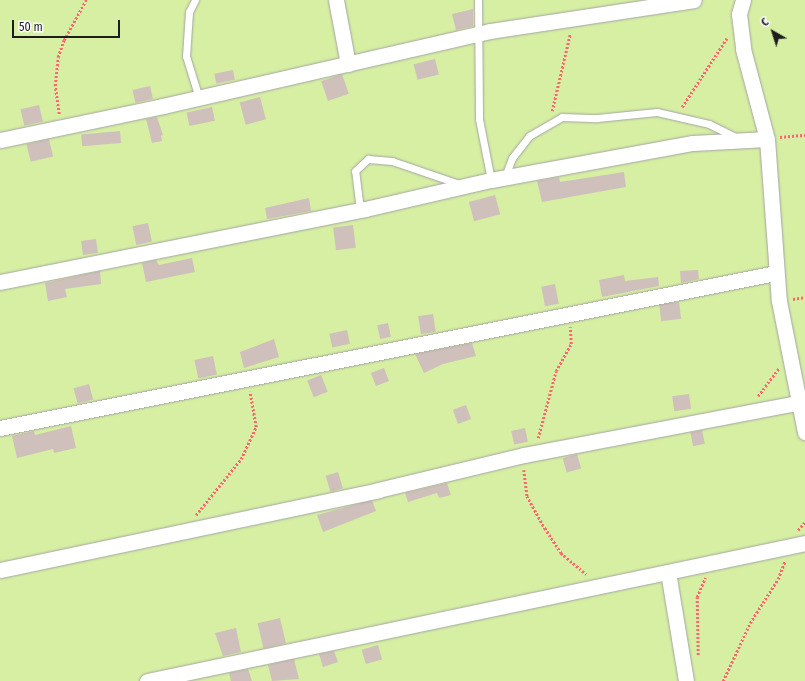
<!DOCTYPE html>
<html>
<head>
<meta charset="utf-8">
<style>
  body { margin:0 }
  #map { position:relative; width:805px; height:681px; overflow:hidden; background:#f0e9e2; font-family:"Fira Sans Condensed",sans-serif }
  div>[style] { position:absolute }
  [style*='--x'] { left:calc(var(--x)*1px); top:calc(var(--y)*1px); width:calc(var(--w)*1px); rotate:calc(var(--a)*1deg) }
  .grass>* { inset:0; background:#d6efa3; transform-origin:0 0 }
  .building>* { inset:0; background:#d0c0bb; transform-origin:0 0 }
  .path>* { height:2.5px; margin-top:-1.25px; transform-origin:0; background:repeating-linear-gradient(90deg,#ff6470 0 2px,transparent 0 4px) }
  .roads { filter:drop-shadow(0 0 1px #a4a4a4) drop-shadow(0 0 1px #a4a4a4) }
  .lane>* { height:7px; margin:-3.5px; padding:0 3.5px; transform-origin:3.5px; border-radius:3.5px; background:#fff }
  .street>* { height:15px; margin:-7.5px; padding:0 7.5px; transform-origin:7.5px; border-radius:7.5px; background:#fff }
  span { translate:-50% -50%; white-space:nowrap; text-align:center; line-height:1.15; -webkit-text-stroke:3.5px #fff; paint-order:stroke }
  .north { position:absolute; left:753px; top:12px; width:40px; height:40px; -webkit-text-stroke:3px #fff; paint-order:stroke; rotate:321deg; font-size:11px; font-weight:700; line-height:16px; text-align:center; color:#1d1d1d }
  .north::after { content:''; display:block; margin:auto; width:14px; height:18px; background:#1d1d1d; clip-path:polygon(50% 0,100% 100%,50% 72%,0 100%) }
  .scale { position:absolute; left:12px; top:20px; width:108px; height:18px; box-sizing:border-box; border:2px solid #1d1d1d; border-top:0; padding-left:5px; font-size:12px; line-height:14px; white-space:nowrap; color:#1d1d1d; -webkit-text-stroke:3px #fff; paint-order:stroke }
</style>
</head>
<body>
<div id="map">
  <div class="grass">
    <i style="left:0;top:0;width:805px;height:681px"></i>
  </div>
  <div class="building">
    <i style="clip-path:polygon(473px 9px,473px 26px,456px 30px,452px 14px)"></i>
    <i style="left:435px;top:59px;width:16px;height:22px;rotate:76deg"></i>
    <i style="left:233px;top:70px;width:10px;height:19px;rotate:79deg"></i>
    <i style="left:342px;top:74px;width:21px;height:22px;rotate:71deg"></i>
    <i style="left:150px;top:86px;width:13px;height:18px;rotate:77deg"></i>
    <i style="left:260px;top:97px;width:23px;height:21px;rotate:75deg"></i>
    <i style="left:39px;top:105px;width:17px;height:19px;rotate:77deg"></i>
    <i style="left:212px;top:107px;width:14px;height:26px;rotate:78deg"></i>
    <i style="clip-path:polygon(157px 117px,163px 135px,161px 136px,162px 141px,152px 143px,146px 119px)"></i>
    <i style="left:120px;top:131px;width:12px;height:39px;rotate:85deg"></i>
    <i style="left:49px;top:139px;width:18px;height:23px;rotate:77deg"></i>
    <i style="clip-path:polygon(624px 172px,626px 187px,542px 202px,537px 181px,559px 177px,560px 182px)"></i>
    <i style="left:495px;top:195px;width:20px;height:27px;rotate:75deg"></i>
    <i style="clip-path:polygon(309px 198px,311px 211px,267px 219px,265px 208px)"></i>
    <i style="left:148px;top:223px;width:19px;height:16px;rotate:78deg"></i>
    <i style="left:353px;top:225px;width:23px;height:20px;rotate:83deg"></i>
    <i style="left:96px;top:239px;width:14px;height:15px;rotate:82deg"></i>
    <i style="clip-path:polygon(192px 258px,195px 272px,146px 282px,142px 263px,156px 260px,159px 265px)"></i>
    <i style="clip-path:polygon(698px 270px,699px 279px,681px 283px,680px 271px)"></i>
    <i style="clip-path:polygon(100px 271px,101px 284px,65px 289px,67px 297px,48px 301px,45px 283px)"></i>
    <i style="clip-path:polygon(624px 275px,625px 281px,658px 277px,659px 286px,602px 297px,599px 280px)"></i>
    <i style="left:555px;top:284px;width:20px;height:14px;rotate:79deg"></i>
    <i style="left:679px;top:302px;width:17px;height:20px;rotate:83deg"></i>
    <i style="left:433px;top:314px;width:18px;height:15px;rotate:81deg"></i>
    <i style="left:388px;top:323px;width:14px;height:11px;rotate:78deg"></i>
    <i style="left:347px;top:330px;width:14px;height:18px;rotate:78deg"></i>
    <i style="clip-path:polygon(274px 339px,279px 357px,244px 368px,240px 352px)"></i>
    <i style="clip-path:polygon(472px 343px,476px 356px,443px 364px,424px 373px,415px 354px)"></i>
    <i style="left:213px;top:356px;width:19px;height:19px;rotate:78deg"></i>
    <i style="left:384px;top:368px;width:14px;height:14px;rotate:69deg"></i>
    <i style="left:321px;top:375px;width:18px;height:15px;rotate:68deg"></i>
    <i style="left:89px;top:384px;width:16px;height:16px;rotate:75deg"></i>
    <i style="left:689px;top:394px;width:15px;height:17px;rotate:82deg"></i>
    <i style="left:466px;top:405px;width:15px;height:14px;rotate:70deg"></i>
    <i style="clip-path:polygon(71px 426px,76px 448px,54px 453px,53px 449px,17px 458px,12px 436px,34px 431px,35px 435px)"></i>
    <i style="left:525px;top:428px;width:14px;height:14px;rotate:78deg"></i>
    <i style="left:702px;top:430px;width:14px;height:12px;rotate:78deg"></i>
    <i style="left:577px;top:454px;width:15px;height:15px;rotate:74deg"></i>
    <i style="left:338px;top:472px;width:17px;height:13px;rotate:73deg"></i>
    <i style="clip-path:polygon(447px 483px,451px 495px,439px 498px,437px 493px,408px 502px,405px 493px)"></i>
    <i style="clip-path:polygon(372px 500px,376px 511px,323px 532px,317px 515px)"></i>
    <i style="left:280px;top:618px;width:26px;height:23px;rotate:77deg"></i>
    <i style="clip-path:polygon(236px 628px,241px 652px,223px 656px,215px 633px)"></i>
    <i style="left:378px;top:645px;width:15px;height:17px;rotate:74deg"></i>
    <i style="clip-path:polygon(334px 651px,338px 662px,323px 667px,319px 654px)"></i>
    <i style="clip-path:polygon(294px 659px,299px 679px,272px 681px,268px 665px)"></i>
    <i style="clip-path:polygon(248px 669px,252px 681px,231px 681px,229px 673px)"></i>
  </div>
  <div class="path">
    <i style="--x:682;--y:107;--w:82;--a:-56.9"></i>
    <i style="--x:552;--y:111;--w:79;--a:-76.8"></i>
    <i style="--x:59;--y:114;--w:28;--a:-98"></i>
    <i style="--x:55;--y:86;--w:29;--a:-84"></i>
    <i style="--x:58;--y:57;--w:18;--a:-71"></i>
    <i style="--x:64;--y:40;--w:46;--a:-61.2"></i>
    <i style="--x:780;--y:137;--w:25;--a:-5"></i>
    <i style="--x:793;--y:299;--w:12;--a:-9"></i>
    <i style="--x:758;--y:396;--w:35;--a:-53"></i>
    <i style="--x:538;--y:438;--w:69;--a:-75"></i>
    <i style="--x:556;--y:371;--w:31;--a:-61"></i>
    <i style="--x:571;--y:344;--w:17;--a:-93"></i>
    <i style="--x:524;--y:470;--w:26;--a:83"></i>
    <i style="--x:527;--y:496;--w:37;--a:61"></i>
    <i style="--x:545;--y:528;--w:30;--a:57"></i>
    <i style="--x:561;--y:553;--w:33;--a:40"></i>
    <i style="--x:196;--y:515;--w:72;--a:-51.2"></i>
    <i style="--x:241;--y:459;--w:35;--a:-65"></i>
    <i style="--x:256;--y:427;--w:36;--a:-100"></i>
    <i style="--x:798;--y:530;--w:11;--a:-49"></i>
    <i style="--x:698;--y:655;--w:58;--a:-91"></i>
    <i style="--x:697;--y:597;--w:21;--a:-67"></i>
    <i style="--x:723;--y:681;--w:64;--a:-65"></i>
    <i style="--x:750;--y:623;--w:52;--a:-57.5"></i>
    <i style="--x:778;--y:579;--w:19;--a:-69"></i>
  </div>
  <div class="roads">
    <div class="lane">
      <i style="--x:195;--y:0;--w:13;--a:117"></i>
      <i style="--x:189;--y:12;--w:44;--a:93.9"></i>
      <i style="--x:186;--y:56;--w:44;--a:72.8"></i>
      <i style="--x:478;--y:0;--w:119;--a:89.5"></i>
      <i style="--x:479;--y:119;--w:62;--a:78.9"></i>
      <i style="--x:505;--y:177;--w:20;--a:-70"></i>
      <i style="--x:512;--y:158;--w:28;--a:-52"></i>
      <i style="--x:529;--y:136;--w:38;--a:-30"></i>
      <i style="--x:562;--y:117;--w:35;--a:2"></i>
      <i style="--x:597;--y:118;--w:60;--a:-5.7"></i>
      <i style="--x:657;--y:112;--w:53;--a:13"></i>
      <i style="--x:709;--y:124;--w:32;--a:26"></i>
      <i style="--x:360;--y:210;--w:39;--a:-97"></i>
      <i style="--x:355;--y:171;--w:18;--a:-43"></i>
      <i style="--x:368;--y:159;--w:24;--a:5"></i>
      <i style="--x:392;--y:161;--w:71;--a:18.9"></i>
    </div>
    <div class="street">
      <i style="--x:336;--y:0;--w:65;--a:79.4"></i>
      <i style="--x:743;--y:0;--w:15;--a:106"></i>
      <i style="--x:739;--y:14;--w:35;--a:83"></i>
      <i style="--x:743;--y:49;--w:93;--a:75.1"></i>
      <i style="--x:767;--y:139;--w:162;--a:85.8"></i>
      <i style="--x:779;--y:301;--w:134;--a:78.8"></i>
      <i style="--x:0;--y:140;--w:167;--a:-11.8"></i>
      <i style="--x:163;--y:106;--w:335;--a:-12.9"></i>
      <i style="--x:490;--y:31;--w:206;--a:-8.6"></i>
      <i style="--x:0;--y:282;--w:372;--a:-11.3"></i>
      <i style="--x:365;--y:209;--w:129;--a:-13"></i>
      <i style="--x:491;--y:180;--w:205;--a:-10.4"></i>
      <i style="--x:693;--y:143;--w:74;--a:-3.1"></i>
      <i style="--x:0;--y:428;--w:791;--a:-11.3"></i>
      <i style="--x:0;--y:570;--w:386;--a:-11.9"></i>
      <i style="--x:378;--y:490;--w:150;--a:-13.5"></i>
      <i style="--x:524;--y:455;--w:278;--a:-10.8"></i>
      <i style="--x:668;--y:572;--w:110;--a:80.6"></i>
      <i style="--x:147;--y:681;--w:672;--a:-11.84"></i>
    </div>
  </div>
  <div class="north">С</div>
  <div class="scale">50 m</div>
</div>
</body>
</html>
